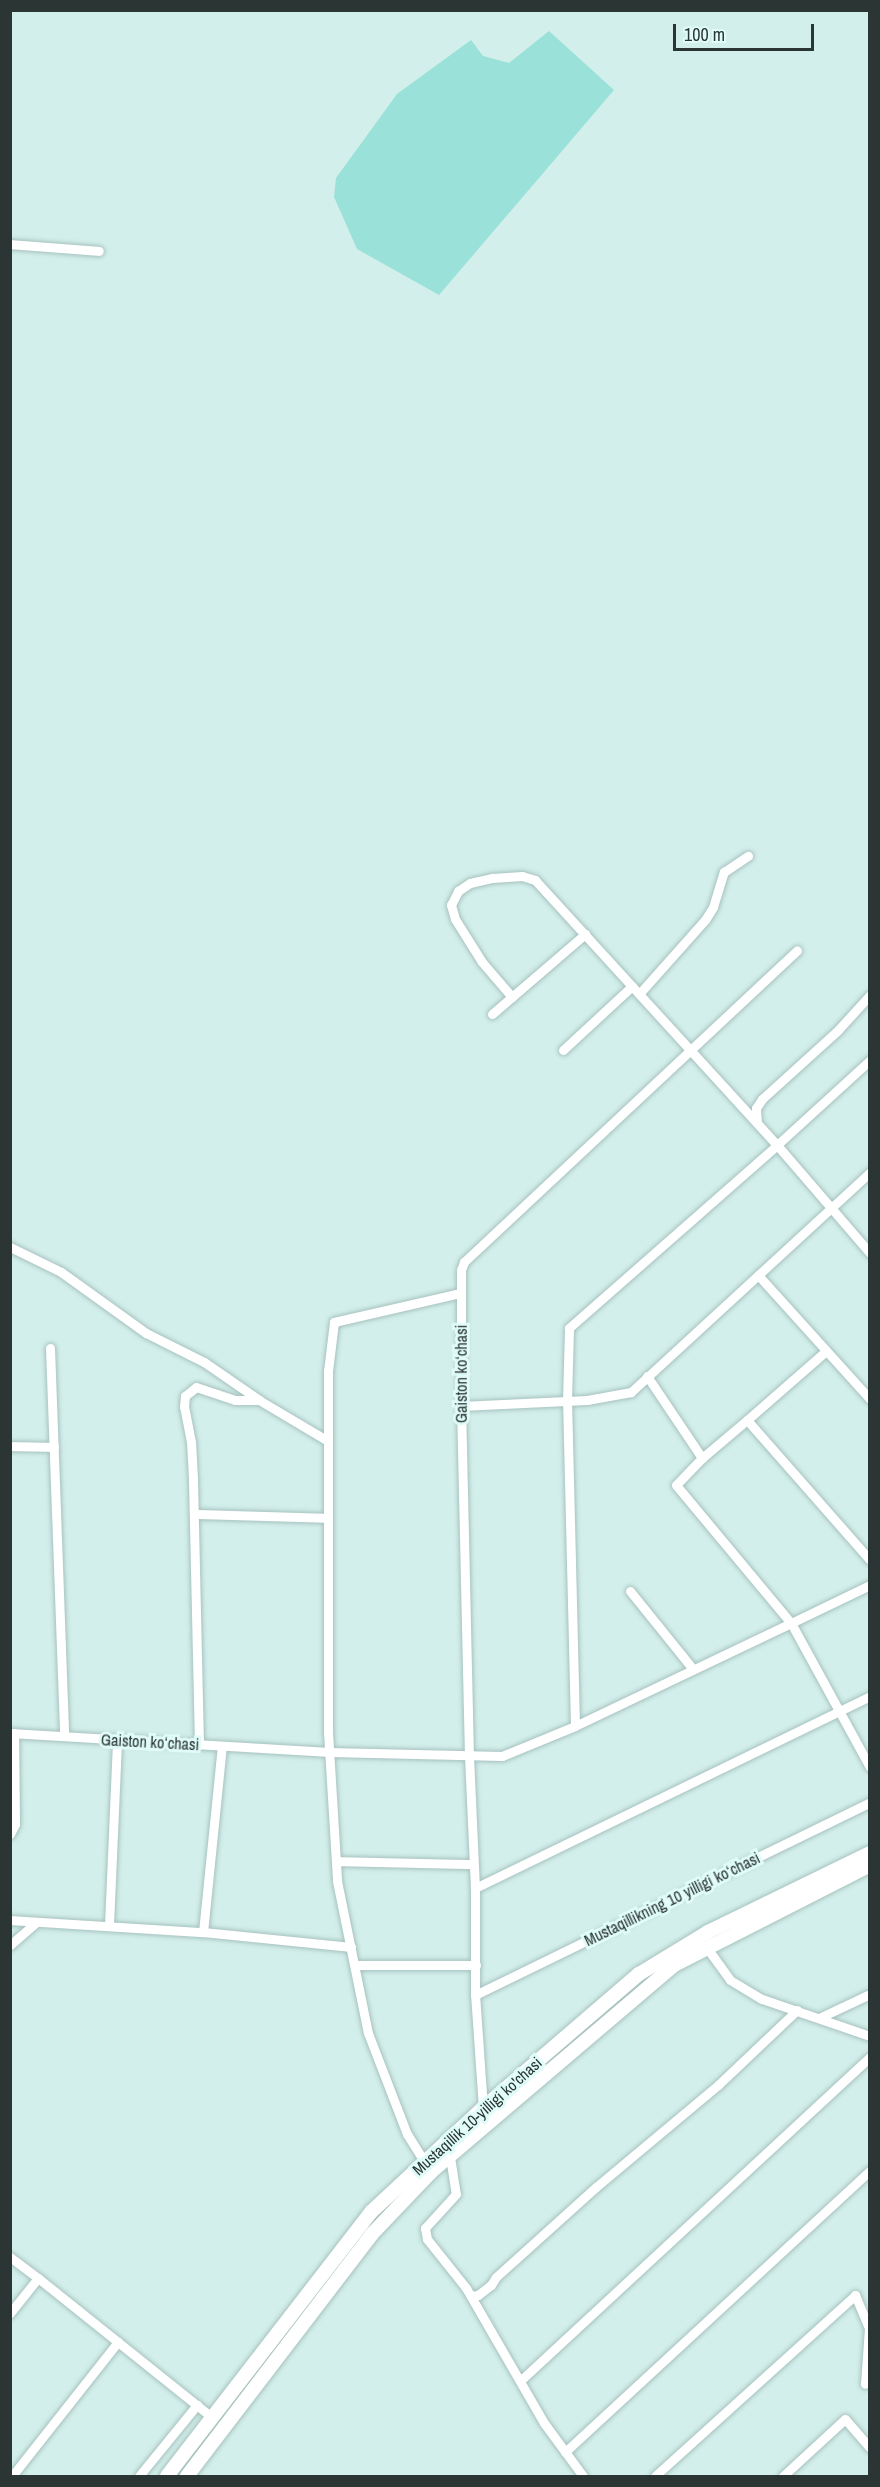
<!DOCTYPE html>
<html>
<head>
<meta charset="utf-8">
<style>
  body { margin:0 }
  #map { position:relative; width:880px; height:2487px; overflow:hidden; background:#d3efeb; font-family:"Archivo Narrow",sans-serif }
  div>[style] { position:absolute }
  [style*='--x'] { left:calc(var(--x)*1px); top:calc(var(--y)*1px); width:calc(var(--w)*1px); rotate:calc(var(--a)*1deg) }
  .green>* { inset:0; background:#99e1d9 }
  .roads { filter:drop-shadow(0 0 2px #a7c2bf) drop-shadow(0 0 2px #a7c2bf) }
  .minor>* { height:9px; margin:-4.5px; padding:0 4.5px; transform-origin:4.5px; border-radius:4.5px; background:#fff }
  .secondary>* { height:14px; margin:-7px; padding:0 7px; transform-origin:7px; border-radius:7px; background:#fff }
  span { translate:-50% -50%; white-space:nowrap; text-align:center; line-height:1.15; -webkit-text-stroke:6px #e0fcf9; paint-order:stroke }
  .street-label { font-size:16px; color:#2a3534 }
  .frame { position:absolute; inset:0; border:12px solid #2a3534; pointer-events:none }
  .scale { position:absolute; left:673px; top:24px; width:141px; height:27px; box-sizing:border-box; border:3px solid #2a3534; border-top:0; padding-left:8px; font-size:18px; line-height:21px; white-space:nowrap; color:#2a3534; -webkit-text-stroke:4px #e0fcf9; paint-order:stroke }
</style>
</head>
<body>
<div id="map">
  <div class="green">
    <i style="clip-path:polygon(549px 31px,614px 90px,439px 295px,357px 249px,334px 197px,336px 178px,397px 94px,471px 40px,483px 56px,509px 63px)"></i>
  </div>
  <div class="roads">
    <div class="minor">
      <i style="--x:10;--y:244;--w:89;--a:4.5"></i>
      <i style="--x:639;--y:994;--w:99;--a:-48.3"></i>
      <i style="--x:705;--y:920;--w:15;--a:-58"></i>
      <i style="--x:713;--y:907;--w:37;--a:-73"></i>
      <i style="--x:724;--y:872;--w:29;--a:-34"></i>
      <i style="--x:512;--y:997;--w:46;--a:-130.6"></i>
      <i style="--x:482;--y:962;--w:51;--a:-122.1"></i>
      <i style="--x:455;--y:919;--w:15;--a:-106"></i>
      <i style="--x:451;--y:905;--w:16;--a:-63"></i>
      <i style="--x:458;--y:891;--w:14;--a:-34"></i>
      <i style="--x:470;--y:883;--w:23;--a:-13"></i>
      <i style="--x:492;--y:878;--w:30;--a:-4"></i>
      <i style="--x:522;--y:876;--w:14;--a:17"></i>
      <i style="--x:535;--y:880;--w:359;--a:47.6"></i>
      <i style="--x:777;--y:1145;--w:143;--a:49.3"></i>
      <i style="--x:492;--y:1014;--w:123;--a:-40.7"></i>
      <i style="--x:563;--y:1050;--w:94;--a:-42.8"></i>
      <i style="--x:757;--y:1123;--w:15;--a:-94"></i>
      <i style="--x:756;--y:1108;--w:11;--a:-56"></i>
      <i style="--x:762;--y:1099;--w:103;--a:-42.2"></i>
      <i style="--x:838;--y:1030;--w:47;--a:-47.6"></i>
      <i style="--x:10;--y:1247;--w:57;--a:26.1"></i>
      <i style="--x:61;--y:1272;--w:105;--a:35.7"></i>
      <i style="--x:146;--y:1333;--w:65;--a:26.6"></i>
      <i style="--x:204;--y:1362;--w:67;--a:34.6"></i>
      <i style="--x:259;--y:1400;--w:80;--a:30.7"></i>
      <i style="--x:328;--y:1441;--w:291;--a:90"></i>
      <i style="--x:328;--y:1732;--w:149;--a:86.5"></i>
      <i style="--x:337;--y:1881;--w:155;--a:78.5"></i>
      <i style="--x:368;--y:2033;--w:108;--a:68.9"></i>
      <i style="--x:407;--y:2134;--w:38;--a:58"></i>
      <i style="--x:758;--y:1275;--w:167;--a:47.9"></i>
      <i style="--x:50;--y:1348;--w:388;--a:87.9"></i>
      <i style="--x:826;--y:1351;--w:105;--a:138.9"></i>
      <i style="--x:747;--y:1420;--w:186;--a:48.7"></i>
      <i style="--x:647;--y:1376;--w:99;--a:56.1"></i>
      <i style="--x:702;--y:1458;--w:59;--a:-40.2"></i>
      <i style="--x:461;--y:1406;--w:126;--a:-2.7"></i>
      <i style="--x:587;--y:1400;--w:45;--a:-10.3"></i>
      <i style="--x:631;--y:1392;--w:325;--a:-42.6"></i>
      <i style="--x:328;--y:1441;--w:70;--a:-90"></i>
      <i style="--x:328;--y:1371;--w:49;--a:-83"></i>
      <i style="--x:334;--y:1322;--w:130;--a:-12.9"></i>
      <i style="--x:10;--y:1446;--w:44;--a:1.3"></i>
      <i style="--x:702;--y:1458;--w:37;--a:134"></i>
      <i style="--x:676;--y:1485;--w:180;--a:50.2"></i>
      <i style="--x:791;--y:1623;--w:88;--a:-25.7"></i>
      <i style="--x:194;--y:1514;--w:134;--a:1.7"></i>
      <i style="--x:630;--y:1591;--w:100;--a:51.1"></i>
      <i style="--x:575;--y:1726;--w:325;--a:-91.4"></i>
      <i style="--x:567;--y:1401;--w:73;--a:-88.4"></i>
      <i style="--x:569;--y:1328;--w:277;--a:-41.3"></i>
      <i style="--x:777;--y:1145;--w:126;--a:-42.4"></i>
      <i style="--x:10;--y:1733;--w:320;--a:3.4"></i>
      <i style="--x:329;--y:1752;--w:173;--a:1.3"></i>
      <i style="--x:502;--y:1756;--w:79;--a:-22.3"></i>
      <i style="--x:575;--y:1726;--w:239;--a:-25.5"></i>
      <i style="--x:791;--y:1623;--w:164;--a:61.3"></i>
      <i style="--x:199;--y:1745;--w:266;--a:-91.3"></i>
      <i style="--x:193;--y:1479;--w:37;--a:-93"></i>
      <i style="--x:191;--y:1442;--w:36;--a:-101"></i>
      <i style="--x:184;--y:1407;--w:11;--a:-85"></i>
      <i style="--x:185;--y:1396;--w:14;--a:-39"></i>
      <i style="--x:196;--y:1387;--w:41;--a:18.4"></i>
      <i style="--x:235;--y:1400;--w:24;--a:0"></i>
      <i style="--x:10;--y:1834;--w:11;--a:-63"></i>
      <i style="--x:15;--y:1824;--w:91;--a:-90.6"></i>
      <i style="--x:336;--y:1861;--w:136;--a:1.3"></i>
      <i style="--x:475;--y:1888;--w:439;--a:-25.9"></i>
      <i style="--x:10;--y:1920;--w:193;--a:3.6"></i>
      <i style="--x:203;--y:1932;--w:187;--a:-84.2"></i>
      <i style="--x:109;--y:1925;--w:184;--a:-87.5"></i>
      <i style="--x:203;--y:1932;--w:149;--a:5.8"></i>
      <i style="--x:10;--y:1945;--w:35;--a:-41"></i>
      <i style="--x:707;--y:1948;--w:39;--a:54"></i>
      <i style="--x:730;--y:1980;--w:37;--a:31"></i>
      <i style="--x:762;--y:1999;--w:114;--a:18.9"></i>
      <i style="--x:355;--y:1965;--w:121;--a:0"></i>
      <i style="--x:475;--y:1995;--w:440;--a:-26"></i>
      <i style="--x:819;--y:2018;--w:56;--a:-25.2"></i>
      <i style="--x:483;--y:2108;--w:113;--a:-94"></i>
      <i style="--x:475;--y:1995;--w:107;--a:-90"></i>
      <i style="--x:475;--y:1888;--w:131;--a:-92.6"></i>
      <i style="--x:469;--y:1757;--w:351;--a:-91.3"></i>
      <i style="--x:461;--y:1406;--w:136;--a:-90"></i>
      <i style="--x:461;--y:1270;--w:9;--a:-69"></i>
      <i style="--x:464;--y:1262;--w:456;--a:-43.1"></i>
      <i style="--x:450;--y:2157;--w:37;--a:81"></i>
      <i style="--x:456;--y:2194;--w:46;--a:132.4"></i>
      <i style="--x:425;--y:2228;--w:11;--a:80"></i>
      <i style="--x:427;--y:2239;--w:63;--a:51.5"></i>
      <i style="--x:466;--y:2288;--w:156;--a:60"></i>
      <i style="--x:544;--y:2423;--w:66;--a:53.7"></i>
      <i style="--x:10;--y:2257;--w:35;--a:37"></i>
      <i style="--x:38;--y:2278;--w:45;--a:128.7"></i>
      <i style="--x:38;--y:2278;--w:224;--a:38.7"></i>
      <i style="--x:471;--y:2296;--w:7;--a:-8"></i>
      <i style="--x:478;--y:2295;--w:16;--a:-38"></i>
      <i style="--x:491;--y:2285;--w:9;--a:-58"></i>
      <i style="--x:496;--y:2277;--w:135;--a:-42"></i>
      <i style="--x:596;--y:2187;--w:159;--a:-39.9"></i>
      <i style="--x:718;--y:2085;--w:109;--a:-43.5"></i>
      <i style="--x:520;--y:2381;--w:477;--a:-42.8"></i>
      <i style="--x:565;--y:2452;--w:415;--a:-42.7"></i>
      <i style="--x:12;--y:2476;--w:171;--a:-51.7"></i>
      <i style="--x:139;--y:2476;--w:92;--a:-50.8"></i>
      <i style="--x:655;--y:2476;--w:270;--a:-42.1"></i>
      <i style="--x:855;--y:2295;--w:36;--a:67"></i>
      <i style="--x:869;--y:2328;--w:56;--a:94.1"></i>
      <i style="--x:783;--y:2476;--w:84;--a:-42.6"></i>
      <i style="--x:845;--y:2419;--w:38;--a:49"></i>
    </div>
    <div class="secondary">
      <i style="--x:167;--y:2476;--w:334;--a:-52.3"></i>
      <i style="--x:371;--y:2212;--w:153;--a:-42.9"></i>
      <i style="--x:483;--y:2108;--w:206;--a:-40.7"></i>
      <i style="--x:639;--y:1974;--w:81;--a:-31.3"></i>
      <i style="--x:708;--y:1932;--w:180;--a:-26"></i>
      <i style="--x:187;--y:2476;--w:305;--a:-52.6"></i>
      <i style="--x:372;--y:2234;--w:86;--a:-46.4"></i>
      <i style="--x:431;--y:2172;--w:319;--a:-40.4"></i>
      <i style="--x:674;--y:1965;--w:220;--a:-27"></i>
    </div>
  </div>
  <div class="street-label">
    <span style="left:461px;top:1374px;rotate:-90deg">Gaiston koʻchasi</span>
    <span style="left:150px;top:1742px;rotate:3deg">Gaiston koʻchasi</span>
    <span style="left:672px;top:1899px;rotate:-26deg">Mustaqillikning 10 yilligi koʻchasi</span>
    <span style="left:477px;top:2116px;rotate:-42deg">Mustaqillik 10-yilligi ko'chasi</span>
  </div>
  <div class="frame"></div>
  <div class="scale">100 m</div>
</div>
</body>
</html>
